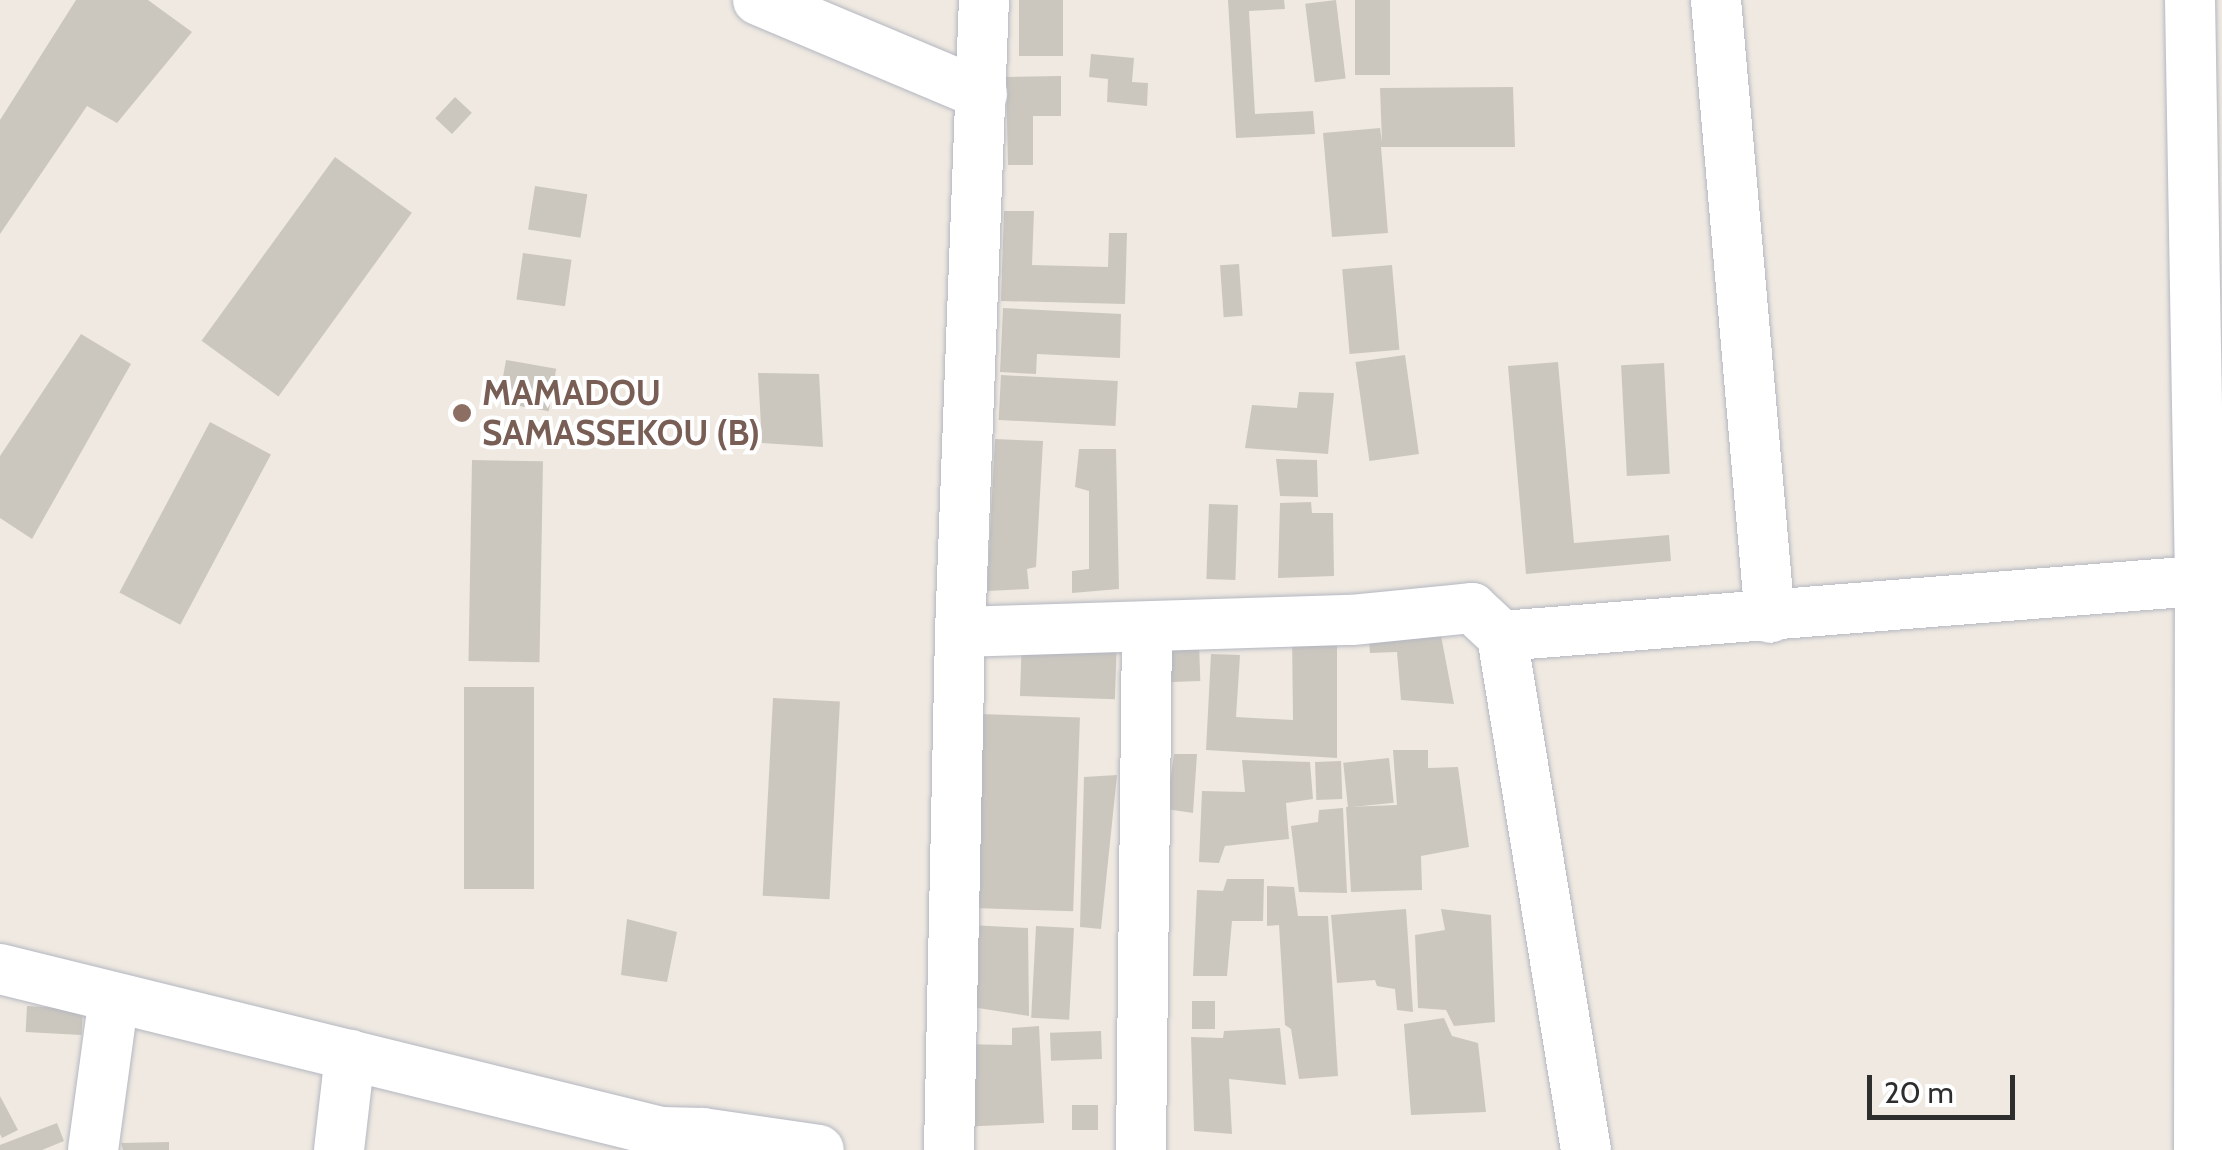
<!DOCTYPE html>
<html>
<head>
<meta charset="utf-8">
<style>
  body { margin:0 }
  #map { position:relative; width:2222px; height:1150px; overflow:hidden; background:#efe9e1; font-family:Cabin,sans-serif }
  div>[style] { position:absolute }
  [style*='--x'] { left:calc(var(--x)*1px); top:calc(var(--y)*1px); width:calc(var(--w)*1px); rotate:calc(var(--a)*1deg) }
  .building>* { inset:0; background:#cbc7bf; transform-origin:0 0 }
  .roads { filter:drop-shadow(0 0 2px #b4b7c1) drop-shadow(0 0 2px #b4b7c1) }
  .street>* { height:50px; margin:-25px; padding:0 25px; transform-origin:25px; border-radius:25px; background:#fff }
  .dots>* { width:28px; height:28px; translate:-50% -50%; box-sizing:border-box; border:5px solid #fff; border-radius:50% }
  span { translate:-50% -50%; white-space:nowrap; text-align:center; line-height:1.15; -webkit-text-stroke:8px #fff; paint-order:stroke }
  .education-label { font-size:35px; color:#785e54; font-weight:700 }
  .left { translate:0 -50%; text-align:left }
  .scale { position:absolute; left:1867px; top:1075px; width:148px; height:45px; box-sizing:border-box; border:5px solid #2e2e2e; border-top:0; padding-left:12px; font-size:30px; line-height:35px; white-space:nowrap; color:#2e2e2e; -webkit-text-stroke:8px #fff; paint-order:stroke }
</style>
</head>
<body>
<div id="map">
  <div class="building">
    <i style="clip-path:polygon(76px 0,148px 0,192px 32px,117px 123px,87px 106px,0 234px,0 120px)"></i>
    <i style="left:1019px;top:0;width:44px;height:56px"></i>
    <i style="clip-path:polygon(1228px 0,1284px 0,1285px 9px,1249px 11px,1255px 114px,1313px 111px,1315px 134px,1236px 138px)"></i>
    <i style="left:1336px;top:0;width:79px;height:31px;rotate:83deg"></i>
    <i style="left:1355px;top:0;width:35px;height:75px"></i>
    <i style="clip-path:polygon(1091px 54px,1134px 58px,1132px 82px,1148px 83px,1147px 106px,1107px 102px,1108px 79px,1089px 77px)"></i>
    <i style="clip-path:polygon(1061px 76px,1061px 116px,1033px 116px,1033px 165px,1008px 165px,1006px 77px)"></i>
    <i style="clip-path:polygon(1513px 87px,1515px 147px,1381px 147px,1388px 233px,1332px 237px,1323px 133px,1380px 128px,1382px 142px,1380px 88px)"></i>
    <i style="left:455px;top:97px;width:23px;height:29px;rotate:43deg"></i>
    <i style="left:335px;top:157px;width:95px;height:227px;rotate:36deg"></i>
    <i style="left:535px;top:186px;width:53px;height:44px;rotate:9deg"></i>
    <i style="clip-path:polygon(1004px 211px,1034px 211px,1032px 265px,1108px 267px,1109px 233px,1127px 233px,1125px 304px,1001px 301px)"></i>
    <i style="left:523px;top:253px;width:49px;height:47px;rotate:8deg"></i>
    <i style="left:1239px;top:264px;width:52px;height:19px;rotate:86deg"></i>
    <i style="left:1392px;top:265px;width:85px;height:50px;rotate:85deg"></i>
    <i style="clip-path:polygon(1003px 308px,1121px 314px,1120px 358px,1037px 354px,1036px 374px,1000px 372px)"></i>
    <i style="clip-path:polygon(81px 334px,131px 364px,32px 539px,0 518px,0 456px)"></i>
    <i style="left:1405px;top:355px;width:100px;height:50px;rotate:82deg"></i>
    <i style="left:506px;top:360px;width:51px;height:43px;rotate:10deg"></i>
    <i style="clip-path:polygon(1558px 362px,1574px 543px,1669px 535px,1671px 561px,1526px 574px,1508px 366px)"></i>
    <i style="left:1664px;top:363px;width:111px;height:43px;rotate:87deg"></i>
    <i style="clip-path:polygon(758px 373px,819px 374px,823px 447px,762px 443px)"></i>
    <i style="left:1001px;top:375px;width:117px;height:45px;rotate:3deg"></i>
    <i style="clip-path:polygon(1299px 392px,1334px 393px,1328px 454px,1245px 448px,1252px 405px,1297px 408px)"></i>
    <i style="left:210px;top:422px;width:69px;height:193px;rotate:28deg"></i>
    <i style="clip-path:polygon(995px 439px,1043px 441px,1036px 567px,1027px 569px,1029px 589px,987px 591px)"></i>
    <i style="clip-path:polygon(1079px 449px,1116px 449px,1119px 589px,1072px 593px,1072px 571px,1089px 569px,1089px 491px,1075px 487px)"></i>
    <i style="clip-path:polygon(1276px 459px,1317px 460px,1318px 497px,1280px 496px)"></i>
    <i style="left:472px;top:460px;width:71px;height:201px;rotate:1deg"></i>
    <i style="clip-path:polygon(1311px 502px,1312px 513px,1333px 513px,1334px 576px,1278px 578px,1280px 503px)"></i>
    <i style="left:1209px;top:504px;width:29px;height:75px;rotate:2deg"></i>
    <i style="clip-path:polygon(1439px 625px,1454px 704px,1401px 700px,1397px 652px,1370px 653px,1368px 629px)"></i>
    <i style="clip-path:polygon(1292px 633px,1337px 635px,1337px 758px,1206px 750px,1211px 654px,1240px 655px,1236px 717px,1293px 720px)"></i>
    <i style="left:1022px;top:637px;width:95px;height:59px;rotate:2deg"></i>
    <i style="left:1199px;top:643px;width:38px;height:29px;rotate:88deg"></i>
    <i style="left:534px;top:687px;width:202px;height:70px;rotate:90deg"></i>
    <i style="left:773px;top:698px;width:67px;height:198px;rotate:3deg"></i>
    <i style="left:980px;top:714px;width:100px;height:194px;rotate:2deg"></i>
    <i style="clip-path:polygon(1393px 750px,1428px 750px,1428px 768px,1458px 767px,1469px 847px,1421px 856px,1422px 890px,1351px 892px,1346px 807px,1397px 805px)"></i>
    <i style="clip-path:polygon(1174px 754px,1197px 754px,1193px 813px,1166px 809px)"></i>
    <i style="left:1389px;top:758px;width:45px;height:46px;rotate:84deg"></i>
    <i style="clip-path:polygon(1242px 760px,1310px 762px,1313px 799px,1286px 803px,1289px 839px,1225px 846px,1219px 863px,1199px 862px,1202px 791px,1245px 792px)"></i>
    <i style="left:1341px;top:761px;width:38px;height:26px;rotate:88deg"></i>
    <i style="clip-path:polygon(1117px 775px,1101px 929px,1080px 927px,1084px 777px)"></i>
    <i style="clip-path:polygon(1343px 808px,1347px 893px,1299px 892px,1291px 826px,1318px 822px,1319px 810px)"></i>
    <i style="clip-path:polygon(1227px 879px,1264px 879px,1263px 921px,1232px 921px,1227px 976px,1193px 976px,1197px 890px,1223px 891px)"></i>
    <i style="clip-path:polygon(1267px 886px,1294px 887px,1298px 916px,1328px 916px,1338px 1076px,1299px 1079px,1291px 1029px,1285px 1025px,1279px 925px,1267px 926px)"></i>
    <i style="clip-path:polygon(1406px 909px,1413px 1012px,1397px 1010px,1395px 989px,1377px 986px,1375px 980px,1337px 983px,1331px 915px)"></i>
    <i style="clip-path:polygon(1441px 909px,1491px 915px,1495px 1022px,1454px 1026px,1446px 1010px,1418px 1008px,1415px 935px,1445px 930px)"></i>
    <i style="clip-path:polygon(627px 919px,677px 932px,667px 982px,621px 975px)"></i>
    <i style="clip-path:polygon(970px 925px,1028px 928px,1029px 1016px,965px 1006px)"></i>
    <i style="left:1036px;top:926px;width:38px;height:92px;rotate:3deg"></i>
    <i style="left:1192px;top:1001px;width:23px;height:28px"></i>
    <i style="left:27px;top:1006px;width:56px;height:26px;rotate:3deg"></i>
    <i style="clip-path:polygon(1444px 1018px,1452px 1036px,1478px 1043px,1486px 1112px,1411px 1115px,1404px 1024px)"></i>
    <i style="clip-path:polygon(1039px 1026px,1044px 1123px,960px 1127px,957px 1044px,1012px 1045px,1012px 1028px)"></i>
    <i style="clip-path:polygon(1280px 1028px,1286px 1085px,1229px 1079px,1232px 1134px,1194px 1131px,1191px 1037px,1223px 1038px,1224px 1031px)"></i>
    <i style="left:1101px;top:1031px;width:28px;height:51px;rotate:88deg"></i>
    <i style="clip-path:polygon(0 1096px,18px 1130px,2px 1138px,0 1134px)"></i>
    <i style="left:1072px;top:1105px;width:26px;height:25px"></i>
    <i style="clip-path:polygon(57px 1123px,64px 1141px,42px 1150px,0 1150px,0 1145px)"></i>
    <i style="clip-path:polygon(169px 1142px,169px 1150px,123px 1150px,121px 1143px)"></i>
  </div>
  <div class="roads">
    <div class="street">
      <i style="--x:758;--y:0;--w:243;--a:22.8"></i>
      <i style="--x:1716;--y:0;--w:620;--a:85.01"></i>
      <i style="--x:2190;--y:0;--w:580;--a:89.01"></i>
      <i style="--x:2200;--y:580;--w:570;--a:90.1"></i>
      <i style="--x:960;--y:632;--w:392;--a:-1.8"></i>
      <i style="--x:1352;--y:620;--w:121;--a:-5.7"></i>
      <i style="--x:1472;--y:608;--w:41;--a:43"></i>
      <i style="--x:1502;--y:636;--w:521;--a:80.72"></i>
      <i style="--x:1502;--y:636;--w:722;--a:-4.53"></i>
      <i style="--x:0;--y:969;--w:681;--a:13.85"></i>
      <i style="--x:661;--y:1132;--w:42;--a:1.4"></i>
      <i style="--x:703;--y:1133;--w:117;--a:8.3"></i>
      <i style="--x:93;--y:1150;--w:154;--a:-82.2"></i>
      <i style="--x:339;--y:1150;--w:96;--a:-83.4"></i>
      <i style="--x:949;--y:1150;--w:518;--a:-88.78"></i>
      <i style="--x:960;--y:632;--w:632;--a:-87.83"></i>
      <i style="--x:1141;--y:1150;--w:521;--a:-89.34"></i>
    </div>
  </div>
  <div class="dots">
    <i style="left:462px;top:413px;background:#8d6e63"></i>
  </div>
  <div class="education-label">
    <span class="left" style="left:482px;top:413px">MAMADOU<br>SAMASSEKOU (B)</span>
  </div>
  <div class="scale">20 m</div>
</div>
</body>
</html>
